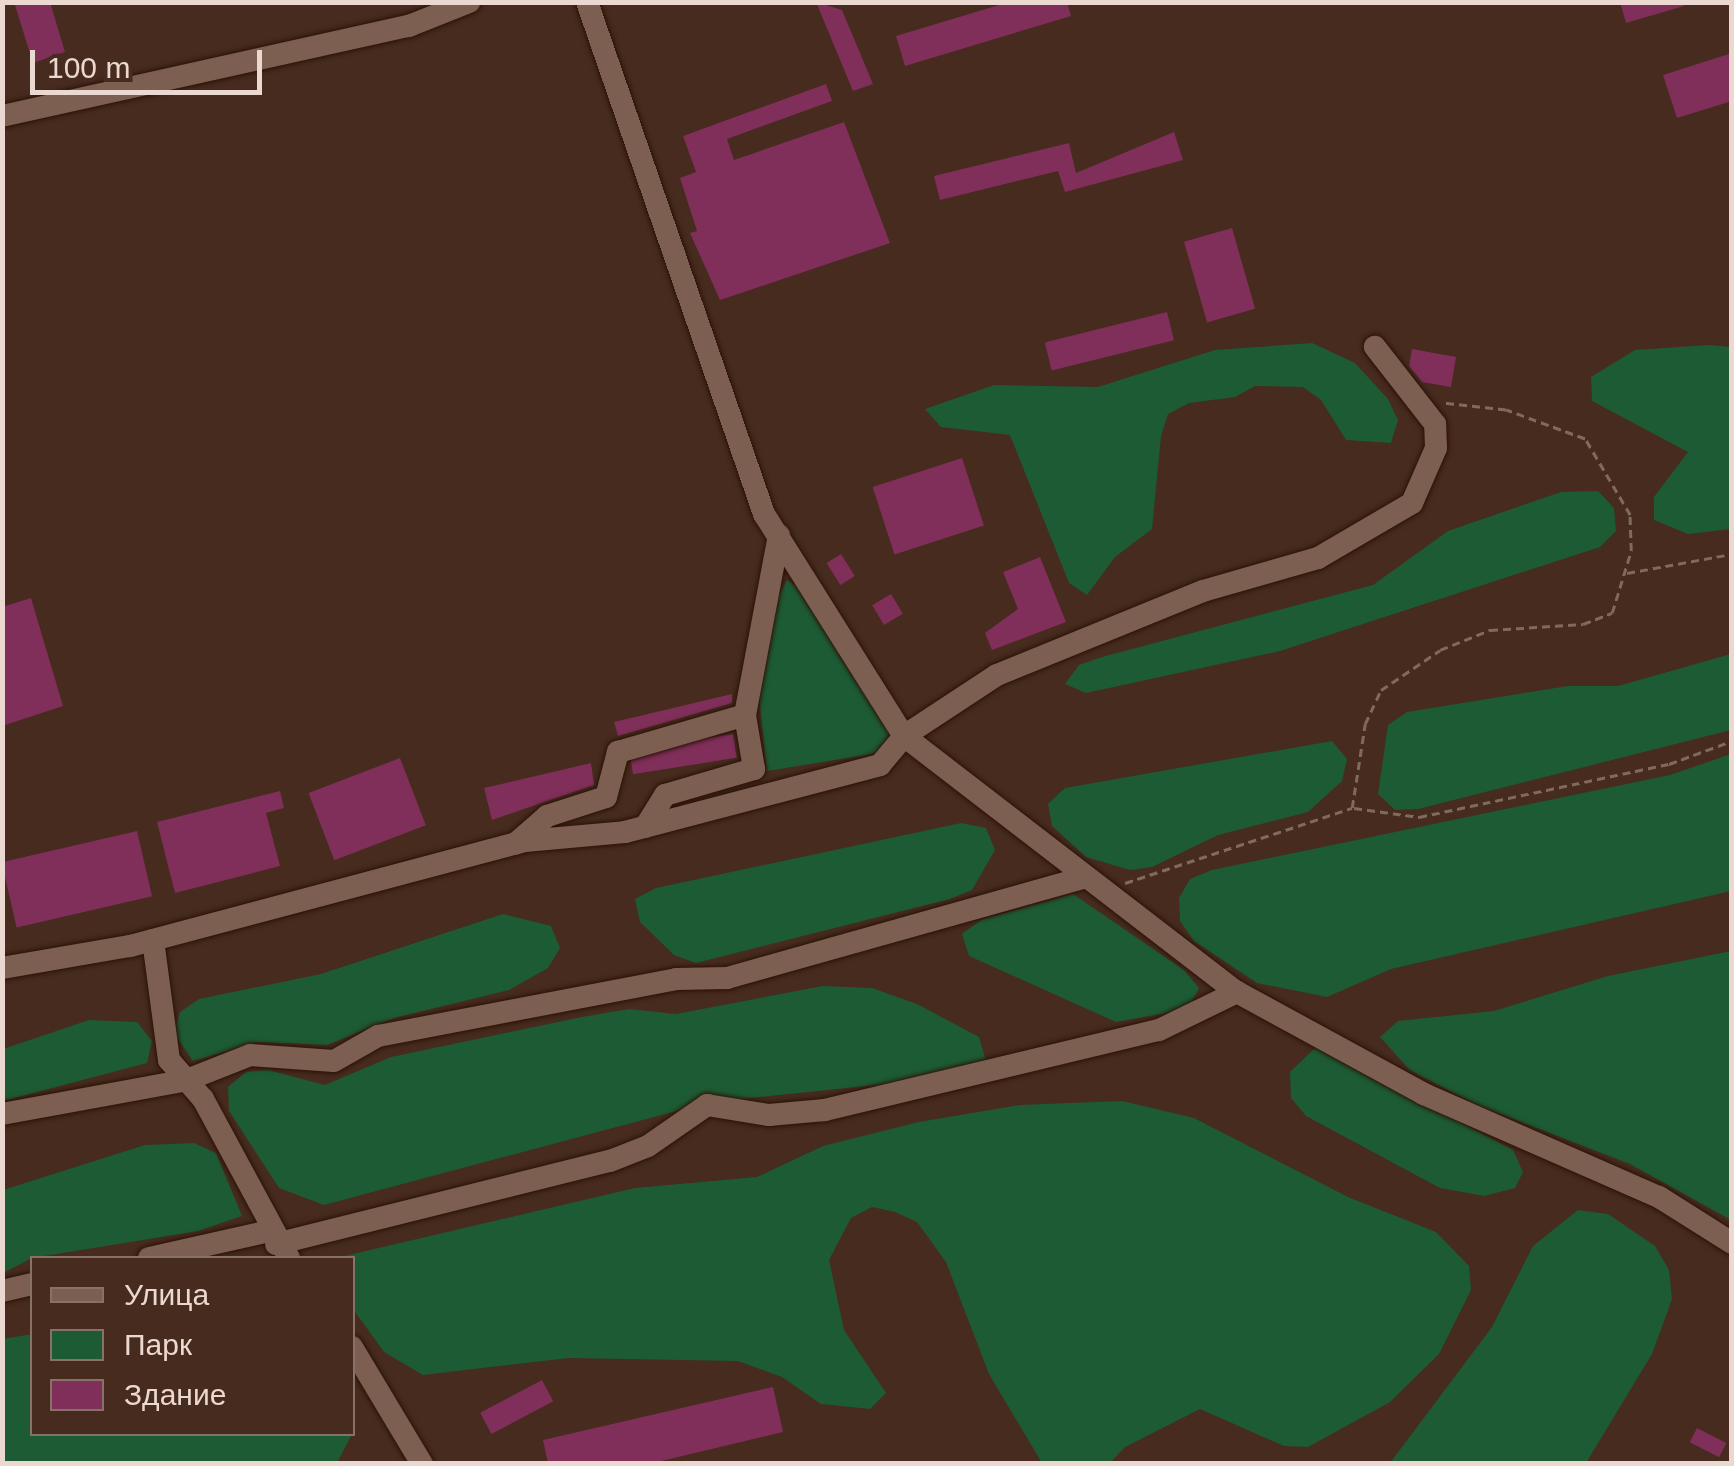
<!DOCTYPE html>
<html>
<head>
<meta charset="utf-8">
<style>
  body { margin:0 }
  #map { position:relative; width:1734px; height:1466px; overflow:hidden; background:#462b1e; font-family:Helvetica,sans-serif }
  div>[style] { position:absolute }
  [style*='--x'] { left:calc(var(--x)*1px); top:calc(var(--y)*1px); width:calc(var(--w)*1px); rotate:calc(var(--a)*1deg) }
  .green>* { inset:0; background:#1d5b35 }
  .building>* { inset:0; background:#7f2f59; transform-origin:0 0 }
  .path>* { height:2.5px; margin-top:-1.25px; transform-origin:0; background:repeating-linear-gradient(90deg,#80695d 0 8px,transparent 0 13px) }
  .roads { filter:drop-shadow(0 0 2px #2b1207) drop-shadow(0 0 2px #2b1207) }
  .minor>* { height:22px; margin:-11px; padding:0 11px; transform-origin:11px; border-radius:11px; background:#7d5f51 }
  span { translate:-50% -50%; white-space:nowrap; text-align:center; line-height:1.15; -webkit-text-stroke:9px #462b1e; paint-order:stroke }
  .frame { position:absolute; inset:0; border:5px solid #ebd9d1; pointer-events:none }
  .legend { position:absolute; left:30px; top:1256px; width:325px; height:180px; box-sizing:border-box; background:#462b1e; border:2px solid #887166; margin:0; padding:12px 18px; list-style:none; font-size:30px; color:#ebd9d1 }
  .legend li { display:flex; align-items:center; gap:20px; height:50px }
  .legend b { width:50px; border:2px solid #887166 }
  .scale { position:absolute; left:30px; top:50px; width:232px; height:45px; box-sizing:border-box; border:5px solid #ebd9d1; border-top:0; padding-left:12px; font-size:30px; line-height:35px; white-space:nowrap; color:#ebd9d1; -webkit-text-stroke:8px #462b1e; paint-order:stroke }
</style>
</head>
<body>
<div id="map">
  <div class="green">
    <i style="clip-path:polygon(1312px 343px,1355px 363px,1388px 399px,1398px 420px,1391px 443px,1346px 440px,1321px 400px,1303px 387px,1255px 386px,1235px 397px,1189px 403px,1168px 414px,1161px 436px,1152px 529px,1115px 557px,1087px 595px,1069px 583px,1010px 435px,941px 427px,925px 409px,994px 385px,1098px 387px,1215px 350px)"></i>
    <i style="clip-path:polygon(1709px 345px,1731px 347px,1731px 529px,1688px 534px,1654px 520px,1654px 497px,1688px 452px,1592px 401px,1591px 377px,1635px 350px)"></i>
    <i style="clip-path:polygon(1598px 491px,1614px 508px,1616px 531px,1600px 547px,1280px 651px,1086px 693px,1065px 684px,1079px 665px,1102px 657px,1373px 585px,1448px 531px,1561px 492px)"></i>
    <i style="clip-path:polygon(787px 580px,801px 590px,890px 731px,884px 752px,767px 771px,758px 687px,772px 609px)"></i>
    <i style="clip-path:polygon(1731px 654px,1731px 730px,1418px 809px,1395px 810px,1378px 794px,1388px 725px,1407px 712px,1568px 686px,1618px 686px)"></i>
    <i style="clip-path:polygon(1332px 741px,1347px 759px,1342px 781px,1308px 812px,1218px 835px,1152px 867px,1130px 870px,1086px 857px,1052px 826px,1048px 804px,1065px 788px)"></i>
    <i style="clip-path:polygon(1731px 754px,1731px 891px,1391px 969px,1327px 997px,1257px 983px,1194px 941px,1180px 921px,1179px 898px,1190px 879px,1212px 870px,1670px 775px)"></i>
    <i style="clip-path:polygon(961px 823px,986px 828px,995px 850px,972px 890px,950px 899px,696px 963px,674px 955px,640px 922px,635px 899px,656px 888px)"></i>
    <i style="clip-path:polygon(1073px 894px,1184px 970px,1199px 988px,1188px 1009px,1116px 1022px,969px 956px,962px 934px,981px 920px)"></i>
    <i style="clip-path:polygon(503px 914px,551px 926px,560px 948px,548px 968px,509px 990px,394px 1018px,327px 1045px,258px 1042px,193px 1061px,174px 1033px,180px 1012px,199px 999px,321px 974px)"></i>
    <i style="clip-path:polygon(1731px 951px,1731px 1220px,1630px 1164px,1475px 1104px,1410px 1070px,1380px 1037px,1398px 1021px,1494px 1011px,1608px 976px)"></i>
    <i style="clip-path:polygon(823px 986px,872px 988px,917px 1004px,979px 1037px,986px 1061px,895px 1083px,710px 1102px,324px 1205px,279px 1188px,229px 1111px,228px 1087px,246px 1072px,268px 1070px,325px 1085px,391px 1057px,582px 1017px,629px 1009px,676px 1014px)"></i>
    <i style="clip-path:polygon(89px 1020px,137px 1022px,152px 1041px,147px 1063px,3px 1101px,3px 1049px)"></i>
    <i style="clip-path:polygon(1316px 1047px,1513px 1150px,1523px 1172px,1515px 1188px,1484px 1196px,1440px 1188px,1306px 1116px,1291px 1098px,1290px 1072px)"></i>
    <i style="clip-path:polygon(1122px 1101px,1194px 1118px,1348px 1197px,1436px 1232px,1469px 1266px,1471px 1290px,1439px 1354px,1390px 1402px,1308px 1447px,1284px 1446px,1200px 1409px,1125px 1447px,1110px 1463px,1042px 1463px,989px 1374px,946px 1262px,917px 1222px,895px 1212px,872px 1207px,851px 1218px,829px 1260px,844px 1330px,886px 1393px,870px 1409px,821px 1404px,782px 1377px,738px 1361px,569px 1358px,423px 1375px,384px 1352px,353px 1309px,352px 1258px,336px 1258px,635px 1188px,757px 1177px,823px 1146px,919px 1122px,1020px 1105px)"></i>
    <i style="clip-path:polygon(194px 1143px,216px 1153px,242px 1216px,198px 1231px,32px 1258px,3px 1273px,3px 1190px,145px 1145px)"></i>
    <i style="clip-path:polygon(1578px 1210px,1608px 1214px,1655px 1246px,1669px 1270px,1672px 1299px,1652px 1354px,1586px 1463px,1390px 1463px,1492px 1327px,1533px 1246px)"></i>
    <i style="clip-path:polygon(32px 1334px,32px 1434px,352px 1434px,337px 1463px,3px 1463px,3px 1339px)"></i>
  </div>
  <div class="building">
    <i style="clip-path:polygon(14px 2px,50px 2px,65px 52px,33px 63px)"></i>
    <i style="clip-path:polygon(816px 2px,842px 10px,873px 84px,853px 91px)"></i>
    <i style="clip-path:polygon(1009px 2px,1067px 2px,1071px 16px,905px 66px,896px 36px)"></i>
    <i style="clip-path:polygon(1620px 2px,1683px 2px,1684px 6px,1626px 23px)"></i>
    <i style="clip-path:polygon(1732px 53px,1732px 101px,1677px 118px,1663px 75px)"></i>
    <i style="clip-path:polygon(826px 84px,832px 101px,727px 139px,734px 160px,844px 122px,890px 243px,720px 300px,690px 233px,697px 231px,680px 178px,696px 172px,683px 136px)"></i>
    <i style="clip-path:polygon(1174px 132px,1183px 160px,1065px 192px,1058px 171px,940px 200px,934px 176px,1069px 143px,1076px 173px)"></i>
    <i style="left:1232px;top:228px;width:84px;height:50px;rotate:74deg"></i>
    <i style="left:1167px;top:312px;width:29px;height:126px;rotate:76deg"></i>
    <i style="clip-path:polygon(1412px 349px,1456px 357px,1451px 387px,1422px 382px,1409px 366px)"></i>
    <i style="left:962px;top:458px;width:71px;height:94px;rotate:72deg"></i>
    <i style="left:841px;top:554px;width:26px;height:17px;rotate:58deg"></i>
    <i style="clip-path:polygon(1040px 557px,1066px 622px,992px 650px,985px 633px,1018px 609px,1003px 572px)"></i>
    <i style="left:891px;top:594px;width:23px;height:22px;rotate:59deg"></i>
    <i style="clip-path:polygon(31px 598px,63px 706px,2px 726px,2px 607px)"></i>
    <i style="clip-path:polygon(732px 694px,732px 703px,618px 736px,614px 722px)"></i>
    <i style="left:733px;top:734px;width:24px;height:105px;rotate:81deg"></i>
    <i style="left:400px;top:758px;width:72px;height:98px;rotate:69deg"></i>
    <i style="clip-path:polygon(591px 763px,594px 785px,492px 820px,484px 788px)"></i>
    <i style="clip-path:polygon(280px 791px,284px 808px,266px 813px,280px 866px,175px 893px,157px 822px)"></i>
    <i style="left:137px;top:831px;width:67px;height:139px;rotate:77deg"></i>
    <i style="left:542px;top:1380px;width:24px;height:70px;rotate:62deg"></i>
    <i style="clip-path:polygon(773px 1387px,783px 1432px,649px 1464px,548px 1464px,543px 1440px)"></i>
    <i style="left:1697px;top:1428px;width:33px;height:16px;rotate:27deg"></i>
  </div>
  <div class="path">
    <i style="--x:1627;--y:573;--w:107;--a:-10.3"></i>
    <i style="--x:1354;--y:808;--w:66;--a:7.9"></i>
    <i style="--x:1419;--y:817;--w:256;--a:-12"></i>
    <i style="--x:1669;--y:764;--w:67;--a:-20.1"></i>
    <i style="--x:1125;--y:883;--w:239;--a:-18.3"></i>
    <i style="--x:1352;--y:808;--w:85;--a:-81.2"></i>
    <i style="--x:1365;--y:724;--w:38;--a:-65"></i>
    <i style="--x:1381;--y:690;--w:71;--a:-34.1"></i>
    <i style="--x:1440;--y:650;--w:54;--a:-21.8"></i>
    <i style="--x:1490;--y:630;--w:93;--a:-3.7"></i>
    <i style="--x:1583;--y:624;--w:31;--a:-21"></i>
    <i style="--x:1612;--y:613;--w:65;--a:-73"></i>
    <i style="--x:1631;--y:551;--w:36;--a:-92"></i>
    <i style="--x:1630;--y:515;--w:88;--a:-120.6"></i>
    <i style="--x:1585;--y:439;--w:84;--a:-159.8"></i>
    <i style="--x:1506;--y:410;--w:64;--a:-173.8"></i>
  </div>
  <div class="roads">
    <div class="minor">
      <i style="--x:587;--y:2;--w:542;--a:70.93"></i>
      <i style="--x:764;--y:514;--w:262;--a:57.8"></i>
      <i style="--x:904;--y:736;--w:420;--a:37.6"></i>
      <i style="--x:1237;--y:992;--w:213;--a:28.6"></i>
      <i style="--x:1424;--y:1094;--w:257;--a:23.7"></i>
      <i style="--x:1659;--y:1197;--w:86;--a:32.2"></i>
      <i style="--x:2;--y:116;--w:417;--a:-12.5"></i>
      <i style="--x:409;--y:26;--w:65;--a:-21.8"></i>
      <i style="--x:645;--y:827;--w:38;--a:-58"></i>
      <i style="--x:665;--y:795;--w:93;--a:-16.3"></i>
      <i style="--x:754;--y:769;--w:55;--a:-99.5"></i>
      <i style="--x:515;--y:844;--w:43;--a:-41.2"></i>
      <i style="--x:547;--y:816;--w:62;--a:-17.9"></i>
      <i style="--x:606;--y:797;--w:47;--a:-75.1"></i>
      <i style="--x:618;--y:752;--w:132;--a:-16.2"></i>
      <i style="--x:745;--y:715;--w:183;--a:-79.3"></i>
      <i style="--x:153;--y:940;--w:121;--a:82.4"></i>
      <i style="--x:169;--y:1060;--w:52;--a:48.9"></i>
      <i style="--x:203;--y:1099;--w:181;--a:61.6"></i>
      <i style="--x:2;--y:968;--w:130;--a:-9.8"></i>
      <i style="--x:130;--y:946;--w:409;--a:-14.9"></i>
      <i style="--x:525;--y:841;--w:100;--a:-5.1"></i>
      <i style="--x:625;--y:832;--w:264;--a:-14.7"></i>
      <i style="--x:880;--y:765;--w:38;--a:-50"></i>
      <i style="--x:904;--y:736;--w:111;--a:-33.3"></i>
      <i style="--x:997;--y:675;--w:222;--a:-22.2"></i>
      <i style="--x:1203;--y:591;--w:120;--a:-16"></i>
      <i style="--x:1318;--y:558;--w:109;--a:-30.3"></i>
      <i style="--x:1412;--y:503;--w:60;--a:-66.4"></i>
      <i style="--x:1436;--y:448;--w:24;--a:-92"></i>
      <i style="--x:1435;--y:424;--w:98;--a:-127.9"></i>
      <i style="--x:2;--y:1114;--w:188;--a:-10.4"></i>
      <i style="--x:187;--y:1080;--w:68;--a:-21.6"></i>
      <i style="--x:250;--y:1055;--w:84;--a:4.1"></i>
      <i style="--x:334;--y:1061;--w:51;--a:-29.6"></i>
      <i style="--x:378;--y:1036;--w:303;--a:-10.8"></i>
      <i style="--x:676;--y:979;--w:51;--a:-1.1"></i>
      <i style="--x:727;--y:978;--w:369;--a:-15.7"></i>
      <i style="--x:276;--y:1244;--w:344;--a:-14"></i>
      <i style="--x:610;--y:1161;--w:41;--a:-21.5"></i>
      <i style="--x:648;--y:1146;--w:72;--a:-34.8"></i>
      <i style="--x:707;--y:1105;--w:63;--a:9.2"></i>
      <i style="--x:769;--y:1115;--w:56;--a:-5.1"></i>
      <i style="--x:825;--y:1110;--w:343;--a:-13.5"></i>
      <i style="--x:1159;--y:1030;--w:87;--a:-26"></i>
      <i style="--x:149;--y:1258;--w:124;--a:-12.6"></i>
      <i style="--x:2;--y:1291;--w:31;--a:-13"></i>
      <i style="--x:352;--y:1347;--w:136;--a:59.1"></i>
    </div>
  </div>
  <div class="frame"></div>
  <ul class="legend">
  <li><b style="height:12px;background:#7d5f51"></b>Улица</li>
  <li><b style="height:28px;background:#1d5b35"></b>Парк</li>
  <li><b style="height:28px;background:#7f2f59"></b>Здание</li>
  </ul>
  <div class="scale">100 m</div>
</div>
</body>
</html>
